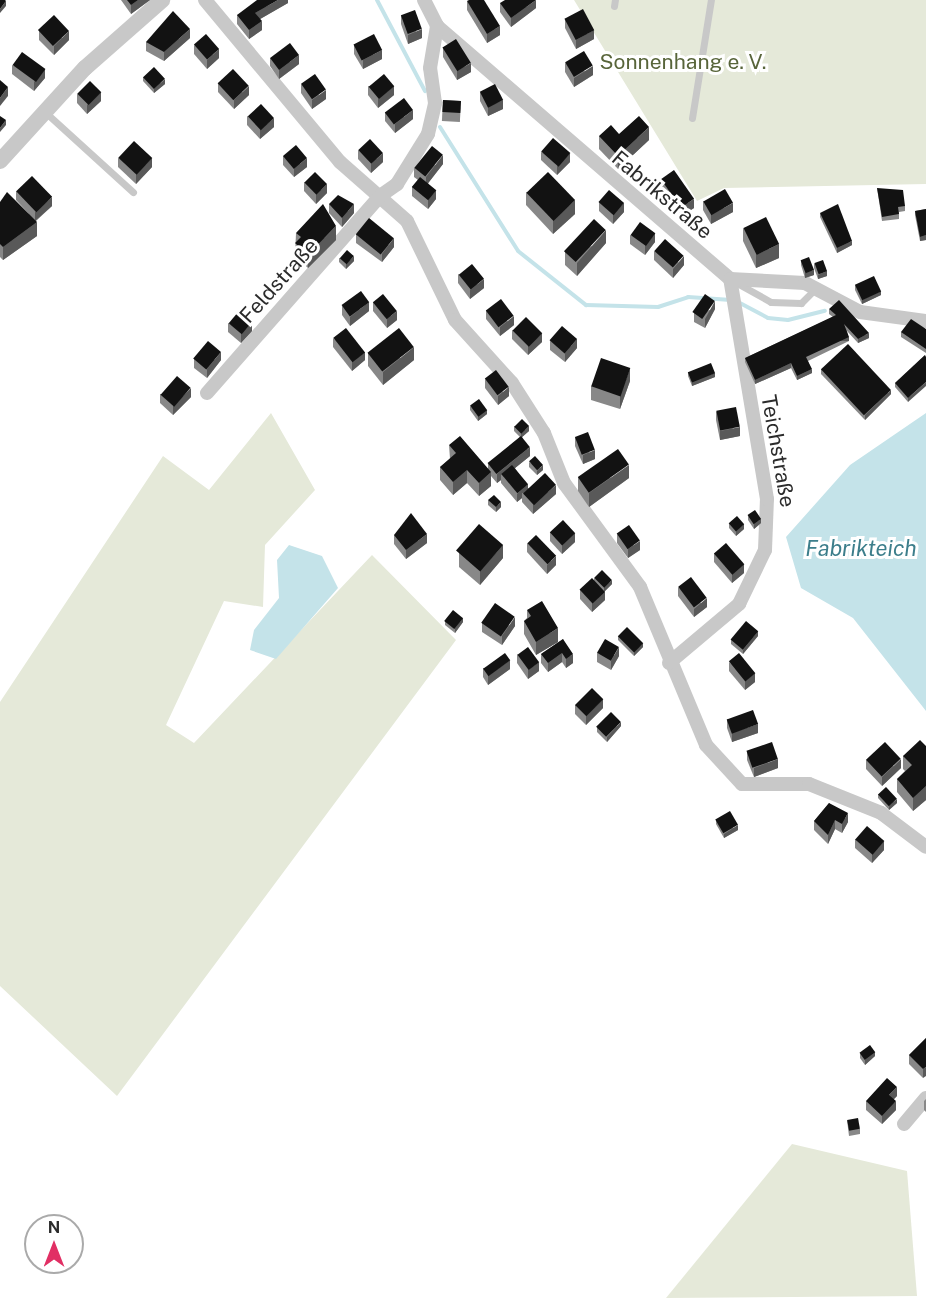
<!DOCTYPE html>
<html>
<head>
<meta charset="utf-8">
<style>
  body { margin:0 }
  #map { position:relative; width:926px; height:1298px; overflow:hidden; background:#fff; font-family:"Public Sans",sans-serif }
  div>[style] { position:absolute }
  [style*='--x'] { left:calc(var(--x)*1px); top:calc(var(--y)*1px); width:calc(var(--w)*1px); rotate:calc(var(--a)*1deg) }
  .green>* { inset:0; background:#e5e9d9 }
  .water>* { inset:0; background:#c4e3e9 }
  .stream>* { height:4px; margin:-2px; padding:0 2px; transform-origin:2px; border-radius:2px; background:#c4e3e9 }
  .service>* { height:7px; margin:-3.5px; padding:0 3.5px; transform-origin:3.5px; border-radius:3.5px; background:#c8c8c8 }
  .minor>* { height:14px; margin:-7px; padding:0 7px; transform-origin:7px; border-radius:7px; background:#c8c8c8 }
  .tertiary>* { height:16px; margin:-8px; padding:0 8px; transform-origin:8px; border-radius:8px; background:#c8c8c8 }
  .wall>* { inset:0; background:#888; transform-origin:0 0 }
  .shaded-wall>* { inset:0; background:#595959; transform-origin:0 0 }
  .building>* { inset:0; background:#121212; transform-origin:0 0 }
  span { translate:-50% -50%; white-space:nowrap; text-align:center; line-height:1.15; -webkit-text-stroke:6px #fff; paint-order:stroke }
  .park-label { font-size:21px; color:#58653a }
  .street-label { font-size:21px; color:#2b2b2b }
  .water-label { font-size:22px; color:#3c7e8b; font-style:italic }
  .north { position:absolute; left:24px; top:1214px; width:60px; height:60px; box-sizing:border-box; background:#fff; border:2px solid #aaa; border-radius:50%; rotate:0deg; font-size:16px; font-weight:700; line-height:24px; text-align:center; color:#2b2b2b }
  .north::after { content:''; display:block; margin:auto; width:21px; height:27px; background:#e12f64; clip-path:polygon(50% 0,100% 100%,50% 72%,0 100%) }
</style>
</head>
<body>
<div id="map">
  <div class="green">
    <i style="clip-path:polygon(574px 0,926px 0,926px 184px,724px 188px,697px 201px)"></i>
    <i style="clip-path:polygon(271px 413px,315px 490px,265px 545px,263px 607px,224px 601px,166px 725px,194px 743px,372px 555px,456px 640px,117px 1096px,0 986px,0 702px,163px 456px,209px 490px)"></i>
    <i style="clip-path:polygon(792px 1144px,907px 1171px,917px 1296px,666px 1298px)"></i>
  </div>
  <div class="water">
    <i style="clip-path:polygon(926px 413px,926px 711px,853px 618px,801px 588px,786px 537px,850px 465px)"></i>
    <i style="clip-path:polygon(289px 545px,322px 556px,338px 588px,276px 659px,250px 650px,254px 630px,279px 598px,277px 560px)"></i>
  </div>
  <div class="stream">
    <i style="--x:377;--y:0;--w:103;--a:62.2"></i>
    <i style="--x:440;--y:127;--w:146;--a:57.8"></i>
    <i style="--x:518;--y:251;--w:87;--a:38.5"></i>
    <i style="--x:586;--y:305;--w:72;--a:1.6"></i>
    <i style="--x:658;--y:307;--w:32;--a:-18"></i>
    <i style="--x:688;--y:297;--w:43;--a:4"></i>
    <i style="--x:738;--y:302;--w:34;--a:28"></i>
    <i style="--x:768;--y:318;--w:20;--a:6"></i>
    <i style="--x:788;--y:320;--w:38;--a:-14"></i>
  </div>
  <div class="service">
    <i style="--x:614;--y:6;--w:6;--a:-81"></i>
    <i style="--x:45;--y:112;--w:119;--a:42.3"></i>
    <i style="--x:692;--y:118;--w:120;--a:-80.9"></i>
    <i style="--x:735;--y:282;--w:41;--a:29.1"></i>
    <i style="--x:771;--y:302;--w:30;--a:2"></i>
    <i style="--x:801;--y:303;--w:20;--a:-45"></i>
  </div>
  <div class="minor">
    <i style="--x:205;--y:0;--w:211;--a:50.2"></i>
    <i style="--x:340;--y:162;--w:89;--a:41.4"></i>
    <i style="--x:407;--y:221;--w:110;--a:64.1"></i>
    <i style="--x:455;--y:320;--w:85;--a:47.9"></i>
    <i style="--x:512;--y:383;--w:59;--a:57.4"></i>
    <i style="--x:544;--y:433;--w:54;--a:68.2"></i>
    <i style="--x:564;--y:483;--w:129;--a:53.8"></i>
    <i style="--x:640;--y:587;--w:171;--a:67.3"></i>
    <i style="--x:706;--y:745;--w:53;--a:47.3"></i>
    <i style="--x:742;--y:784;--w:67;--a:0"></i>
    <i style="--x:809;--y:784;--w:78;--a:21.9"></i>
    <i style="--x:881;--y:813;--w:56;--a:37.1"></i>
    <i style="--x:424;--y:0;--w:29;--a:63"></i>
    <i style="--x:437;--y:26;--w:387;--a:40.8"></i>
    <i style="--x:730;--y:279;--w:75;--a:3.1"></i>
    <i style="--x:805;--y:283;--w:62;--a:27.8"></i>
    <i style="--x:860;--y:312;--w:67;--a:7.8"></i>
    <i style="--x:207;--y:393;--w:262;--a:-48.7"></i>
    <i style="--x:380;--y:196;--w:21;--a:-35"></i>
    <i style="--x:397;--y:184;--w:59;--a:-58.2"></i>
    <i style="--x:428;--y:134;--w:32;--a:-77"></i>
    <i style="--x:435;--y:103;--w:35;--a:-98"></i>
    <i style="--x:430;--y:68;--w:43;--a:-80.5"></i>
    <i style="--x:669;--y:663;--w:92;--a:-40.1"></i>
    <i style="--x:739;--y:604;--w:60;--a:-64.3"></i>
    <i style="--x:765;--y:550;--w:51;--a:-87.8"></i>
    <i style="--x:767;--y:499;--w:223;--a:-99.5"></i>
    <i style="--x:904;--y:1124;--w:34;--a:-50"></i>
  </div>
  <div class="tertiary">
    <i style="--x:0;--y:161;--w:126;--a:-47.6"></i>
    <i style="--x:85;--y:68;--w:103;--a:-41.4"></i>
  </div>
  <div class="wall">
    <i style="clip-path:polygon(121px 0,150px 0,131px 14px)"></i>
    <i style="clip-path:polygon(288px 0,288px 3px,260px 19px,262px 30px,249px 39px,237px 24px,237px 15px)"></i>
    <i style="clip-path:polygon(467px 1px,500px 35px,487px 43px,467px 10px)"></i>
    <i style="clip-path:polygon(500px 3px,536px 8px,511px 27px,500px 12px)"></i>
    <i style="clip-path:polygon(401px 15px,422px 38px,408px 44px,401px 24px)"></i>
    <i style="clip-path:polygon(565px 19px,594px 39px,576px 49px,565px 28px)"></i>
    <i style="clip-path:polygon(39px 31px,69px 40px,54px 55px,39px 40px)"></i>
    <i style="clip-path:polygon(190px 38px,164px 61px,146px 51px,146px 42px)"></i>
    <i style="clip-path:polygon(194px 45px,219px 58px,207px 69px,194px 54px)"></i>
    <i style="clip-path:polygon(354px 45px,382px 59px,363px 69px,354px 54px)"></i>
    <i style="clip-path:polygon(443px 48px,471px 72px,457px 80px,443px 57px)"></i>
    <i style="clip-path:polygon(270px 58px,299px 64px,279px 79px,270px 66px)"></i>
    <i style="clip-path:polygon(565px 63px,593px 75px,574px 87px,565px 72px)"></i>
    <i style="clip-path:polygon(12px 65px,45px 78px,34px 91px,12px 74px)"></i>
    <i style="clip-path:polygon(143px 77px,165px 84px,154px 93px,143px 81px)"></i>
    <i style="clip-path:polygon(218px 83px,249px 95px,234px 109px,218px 92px)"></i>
    <i style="clip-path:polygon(301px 84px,326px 99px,312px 109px,301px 93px)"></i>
    <i style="clip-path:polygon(368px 86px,394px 95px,378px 108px,368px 95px)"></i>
    <i style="clip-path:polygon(480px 92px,503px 109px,488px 116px,480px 101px)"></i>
    <i style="clip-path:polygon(77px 94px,101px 101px,87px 114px,77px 103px)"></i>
    <i style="left:443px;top:100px;width:18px;height:21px;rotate:3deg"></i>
    <i style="clip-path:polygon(385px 112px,413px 119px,395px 133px,385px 121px)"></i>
    <i style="clip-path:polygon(247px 116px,274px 127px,260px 139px,247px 125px)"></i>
    <i style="clip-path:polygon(619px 134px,649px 140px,618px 169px,599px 149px,599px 136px)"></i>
    <i style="clip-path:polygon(358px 150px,383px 162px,371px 173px,358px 159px)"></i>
    <i style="clip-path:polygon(541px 152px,570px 162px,557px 175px,541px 160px)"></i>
    <i style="clip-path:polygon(283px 156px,307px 167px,294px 177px,283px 165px)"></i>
    <i style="clip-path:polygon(118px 158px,152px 167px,136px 184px,118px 167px)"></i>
    <i style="clip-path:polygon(443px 164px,428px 183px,436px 199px,428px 209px,412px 196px,412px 187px,418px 180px,414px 177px,414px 168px)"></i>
    <i style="clip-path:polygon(661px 179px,694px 208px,680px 217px,661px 188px)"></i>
    <i style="clip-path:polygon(304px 182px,327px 193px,316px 204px,304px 191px)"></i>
    <i style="clip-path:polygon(877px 188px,905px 206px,905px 211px,899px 212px,899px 219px,882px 221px)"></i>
    <i style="clip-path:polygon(16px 191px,52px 206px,36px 221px,37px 236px,3px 260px,0 257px,0 202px,29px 214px,16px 200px)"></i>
    <i style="clip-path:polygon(526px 192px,575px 214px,553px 234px,526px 205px)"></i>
    <i style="clip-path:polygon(703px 201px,733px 212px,711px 224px,703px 210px)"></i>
    <i style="clip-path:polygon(599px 202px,624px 212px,613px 224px,599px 211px)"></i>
    <i style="clip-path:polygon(329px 204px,354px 213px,342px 227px,329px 213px)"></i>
    <i style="clip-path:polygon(926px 209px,926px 240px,920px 241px,915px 215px,915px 211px)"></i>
    <i style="clip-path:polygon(820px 213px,852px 245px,837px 253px,820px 217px)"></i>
    <i style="clip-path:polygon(743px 228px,779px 258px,756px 268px,743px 241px)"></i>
    <i style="clip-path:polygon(296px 233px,336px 240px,308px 268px,295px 256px)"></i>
    <i style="clip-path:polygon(356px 234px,394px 247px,382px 262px,356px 243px)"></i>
    <i style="clip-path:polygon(630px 235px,655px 242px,645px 255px,630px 244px)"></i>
    <i style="clip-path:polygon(606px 243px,577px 276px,565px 265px,565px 252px)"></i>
    <i style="clip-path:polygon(654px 251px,684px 265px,673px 278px,654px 260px)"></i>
    <i style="clip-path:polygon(339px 258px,354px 261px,346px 269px,339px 262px)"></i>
    <i style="clip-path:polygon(801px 260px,814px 275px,805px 278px,801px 265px)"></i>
    <i style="clip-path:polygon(814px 263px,827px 276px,818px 279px,814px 268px)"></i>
    <i style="clip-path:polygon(458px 274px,484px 288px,470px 299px,458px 283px)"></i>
    <i style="clip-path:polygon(855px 285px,881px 295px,862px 304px,855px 290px)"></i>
    <i style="clip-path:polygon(373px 302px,397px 320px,387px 328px,373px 311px)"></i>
    <i style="clip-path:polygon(342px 306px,369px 311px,350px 326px,342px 315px)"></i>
    <i style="clip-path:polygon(715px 309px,705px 328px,694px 322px,694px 313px)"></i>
    <i style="clip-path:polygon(829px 309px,869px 338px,858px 343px,847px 331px,849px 341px,808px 361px,812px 373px,797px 380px,791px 368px,755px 384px,745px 362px,745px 358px,833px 317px,829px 314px)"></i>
    <i style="clip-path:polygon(486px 310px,514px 325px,500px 336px,486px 319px)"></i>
    <i style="clip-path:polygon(228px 323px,252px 331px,241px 343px,228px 332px)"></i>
    <i style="clip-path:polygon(926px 329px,926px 353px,901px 337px,901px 332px)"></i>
    <i style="clip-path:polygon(512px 330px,542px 342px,528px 355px,512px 339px)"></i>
    <i style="clip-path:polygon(333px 338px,365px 360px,352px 371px,333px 347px)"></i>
    <i style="clip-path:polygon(550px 341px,577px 348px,565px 362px,550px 350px)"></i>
    <i style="clip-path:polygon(368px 353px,414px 360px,383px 385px,368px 366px)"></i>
    <i style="clip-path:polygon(925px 355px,908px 402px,895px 387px,895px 383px)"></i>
    <i style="clip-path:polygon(194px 359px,221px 360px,207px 378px,194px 368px)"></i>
    <i style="clip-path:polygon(821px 369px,891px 394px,865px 420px,821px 374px)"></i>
    <i style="clip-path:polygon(688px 372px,715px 377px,692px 386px,688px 376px)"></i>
    <i style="clip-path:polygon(485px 379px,509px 396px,498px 405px,485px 388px)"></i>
    <i style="clip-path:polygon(630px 381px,620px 409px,591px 400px,591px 386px)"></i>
    <i style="clip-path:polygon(160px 394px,191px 397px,173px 415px,160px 403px)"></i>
    <i style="clip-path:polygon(470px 406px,487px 414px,478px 421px,470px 410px)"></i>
    <i style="clip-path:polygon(716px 411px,740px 436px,720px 440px,716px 420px)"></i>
    <i style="clip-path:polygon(514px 426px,529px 431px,522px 437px,530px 456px,515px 468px,528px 488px,556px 494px,533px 514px,522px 502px,522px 498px,517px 502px,501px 483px,501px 480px,497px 483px,491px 476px,491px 486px,479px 496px,467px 483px,453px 495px,440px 480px,440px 467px,450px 459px,449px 445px,488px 469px,488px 464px,520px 437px,514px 431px)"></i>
    <i style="clip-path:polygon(575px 437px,595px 459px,583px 464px,575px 446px)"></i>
    <i style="clip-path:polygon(529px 462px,543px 470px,537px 475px,529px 467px)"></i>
    <i style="clip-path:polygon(578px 477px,629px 478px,589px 507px,578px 491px)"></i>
    <i style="clip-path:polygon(488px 500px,501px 507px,496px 512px,488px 505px)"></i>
    <i style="clip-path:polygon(748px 516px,761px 523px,754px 529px,748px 520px)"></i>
    <i style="clip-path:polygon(729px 523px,744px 529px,736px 536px,729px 528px)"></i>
    <i style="clip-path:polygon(550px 532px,575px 542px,562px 554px,550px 541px)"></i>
    <i style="clip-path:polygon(617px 534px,640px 550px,628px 558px,617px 543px)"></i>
    <i style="clip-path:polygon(394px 535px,427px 543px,406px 559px,394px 544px)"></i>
    <i style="clip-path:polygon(527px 543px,556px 565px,547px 574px,527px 552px)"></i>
    <i style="clip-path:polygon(459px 553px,503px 558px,480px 585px,459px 567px)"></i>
    <i style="clip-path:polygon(714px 553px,744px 573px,732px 583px,714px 562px)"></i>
    <i style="clip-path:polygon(594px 578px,612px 584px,605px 591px,605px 600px,592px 612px,580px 599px,580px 590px,594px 580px)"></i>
    <i style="clip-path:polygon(678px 587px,707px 607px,694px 617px,678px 596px)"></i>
    <i style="clip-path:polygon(527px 610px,558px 642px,536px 655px,524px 634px,524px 621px,527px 618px)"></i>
    <i style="clip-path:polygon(445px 621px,463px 622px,455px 633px,445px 625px)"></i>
    <i style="clip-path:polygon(482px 623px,515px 626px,502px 645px,482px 632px)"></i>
    <i style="clip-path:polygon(618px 636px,643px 647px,634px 656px,618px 640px)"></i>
    <i style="clip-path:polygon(758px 636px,743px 654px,731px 644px,731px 640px)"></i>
    <i style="clip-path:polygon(563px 639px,573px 663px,566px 668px,562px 662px,548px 672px,541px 663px,541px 654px)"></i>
    <i style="clip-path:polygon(597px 653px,619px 656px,611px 670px,597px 662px)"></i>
    <i style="clip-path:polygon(517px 654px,539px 671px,528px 679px,517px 663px)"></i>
    <i style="clip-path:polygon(729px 662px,755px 682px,745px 690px,729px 671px)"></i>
    <i style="clip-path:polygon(483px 668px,510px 669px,488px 685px,483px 677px)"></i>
    <i style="clip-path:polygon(575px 705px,603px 708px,586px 725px,575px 714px)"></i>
    <i style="clip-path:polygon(727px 719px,758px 733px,732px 742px,727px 728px)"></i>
    <i style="clip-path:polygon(621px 726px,607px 742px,597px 732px,597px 728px)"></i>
    <i style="clip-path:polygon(926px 746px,926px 800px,913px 811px,897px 792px,897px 779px,905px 771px,903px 769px,903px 756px)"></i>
    <i style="clip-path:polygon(747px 751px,778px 768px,754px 777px,747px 760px)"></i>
    <i style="clip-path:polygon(866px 760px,901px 768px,882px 786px,866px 769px)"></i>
    <i style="clip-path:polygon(878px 794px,897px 803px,889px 810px,878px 798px)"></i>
    <i style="clip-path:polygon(829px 803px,848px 822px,842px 833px,835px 829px,828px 844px,814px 830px,814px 821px)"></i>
    <i style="clip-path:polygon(716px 820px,738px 830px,724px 838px,716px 824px)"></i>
    <i style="clip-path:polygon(855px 839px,884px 850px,872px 863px,855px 848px)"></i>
    <i style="clip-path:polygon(926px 1038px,923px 1078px,909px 1064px,909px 1055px)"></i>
    <i style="clip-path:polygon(860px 1054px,875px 1056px,865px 1065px,860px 1058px)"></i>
    <i style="clip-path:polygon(897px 1096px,894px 1099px,896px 1110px,882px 1124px,866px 1110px,866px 1101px)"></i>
    <i style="clip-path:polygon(926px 1099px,926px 1112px,924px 1110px,924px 1101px)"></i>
    <i style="clip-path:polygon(847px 1120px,860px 1129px,860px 1134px,849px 1136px)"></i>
  </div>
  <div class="shaded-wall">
    <i style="clip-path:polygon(138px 0,150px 0,131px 14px,131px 5px)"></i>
    <i style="clip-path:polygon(278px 0,288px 0,288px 3px,255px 22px,255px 13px)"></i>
    <i style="clip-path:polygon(536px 0,536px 8px,511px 27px,511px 18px)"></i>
    <i style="clip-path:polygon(6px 1px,6px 6px,0 13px,0 9px)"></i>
    <i style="clip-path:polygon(262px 21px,262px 30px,249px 39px,249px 30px)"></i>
    <i style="clip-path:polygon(500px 26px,500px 35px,487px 43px,487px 34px)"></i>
    <i style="clip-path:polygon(190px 29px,190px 38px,164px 61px,164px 52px)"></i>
    <i style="clip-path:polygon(422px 29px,422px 38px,408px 44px,408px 35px)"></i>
    <i style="clip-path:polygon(594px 30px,594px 39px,576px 49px,576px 40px)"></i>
    <i style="clip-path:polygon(69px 31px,69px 40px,54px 55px,54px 46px)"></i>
    <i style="clip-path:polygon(219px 49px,219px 58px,207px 69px,207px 60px)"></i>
    <i style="clip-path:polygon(382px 50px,382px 59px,363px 69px,363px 60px)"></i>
    <i style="clip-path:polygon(299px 55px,299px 64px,279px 79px,279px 70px)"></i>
    <i style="clip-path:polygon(471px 63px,471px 72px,457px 80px,457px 71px)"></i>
    <i style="clip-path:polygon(593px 66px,593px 75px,574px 87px,574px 78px)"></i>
    <i style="clip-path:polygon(45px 69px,45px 78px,34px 91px,34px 82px)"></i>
    <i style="clip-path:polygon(165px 79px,165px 84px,154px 93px,154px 89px)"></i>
    <i style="clip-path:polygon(249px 86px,249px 95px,234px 109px,234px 100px)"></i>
    <i style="clip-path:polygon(394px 86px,394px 95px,378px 108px,378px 99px)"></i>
    <i style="clip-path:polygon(8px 87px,8px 96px,0 106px,0 98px)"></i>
    <i style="clip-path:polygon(326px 90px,326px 99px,312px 109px,312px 100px)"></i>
    <i style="clip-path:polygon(101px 92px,101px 101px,87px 114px,87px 105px)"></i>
    <i style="clip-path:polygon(503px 100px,503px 109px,488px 116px,488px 107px)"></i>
    <i style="clip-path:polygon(413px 110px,413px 119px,395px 133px,395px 124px)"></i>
    <i style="clip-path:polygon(274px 118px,274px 127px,260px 139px,260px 130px)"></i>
    <i style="clip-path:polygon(6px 120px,6px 125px,0 132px,0 128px)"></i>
    <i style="clip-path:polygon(649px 127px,649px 140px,618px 169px,618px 156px)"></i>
    <i style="clip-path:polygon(383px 153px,383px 162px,371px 173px,371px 164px)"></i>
    <i style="clip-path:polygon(570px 153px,570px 162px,557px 175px,557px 166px)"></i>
    <i style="clip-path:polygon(443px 155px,443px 164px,426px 186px,426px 177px)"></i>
    <i style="clip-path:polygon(152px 158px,152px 167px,136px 184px,136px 175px)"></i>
    <i style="clip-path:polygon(307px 158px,307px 167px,294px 177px,294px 169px)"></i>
    <i style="clip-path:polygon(327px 184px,327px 193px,316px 204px,316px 195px)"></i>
    <i style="clip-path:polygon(436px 190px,436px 199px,428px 209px,428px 200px)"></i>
    <i style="clip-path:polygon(52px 197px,52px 206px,35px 221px,35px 212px)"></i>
    <i style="clip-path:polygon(694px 199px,694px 208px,680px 217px,680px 208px)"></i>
    <i style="clip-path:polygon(575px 200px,575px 214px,553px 234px,553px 220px)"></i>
    <i style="clip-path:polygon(624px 203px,624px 212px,613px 224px,613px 215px)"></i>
    <i style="clip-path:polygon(733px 203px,733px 212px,711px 224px,711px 215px)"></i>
    <i style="clip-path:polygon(354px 204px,354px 213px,342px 227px,342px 218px)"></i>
    <i style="clip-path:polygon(37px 222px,37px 236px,3px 260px,3px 247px)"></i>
    <i style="clip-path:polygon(336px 226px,336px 240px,308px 268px,308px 255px)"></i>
    <i style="clip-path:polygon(606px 230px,606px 243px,577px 276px,577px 263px)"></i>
    <i style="clip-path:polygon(655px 233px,655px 242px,645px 255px,645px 246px)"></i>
    <i style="clip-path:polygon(926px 235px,926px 240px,920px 241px,920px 237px)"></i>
    <i style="clip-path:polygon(394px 238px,394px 247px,382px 262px,382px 254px)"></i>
    <i style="clip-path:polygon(852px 241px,852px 245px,837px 253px,837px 248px)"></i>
    <i style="clip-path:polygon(779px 244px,779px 258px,756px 268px,756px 255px)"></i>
    <i style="clip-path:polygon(354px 256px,354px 261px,346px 269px,346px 264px)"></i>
    <i style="clip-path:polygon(684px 256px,684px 265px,673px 278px,673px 269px)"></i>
    <i style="clip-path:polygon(814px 270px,814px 275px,805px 278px,805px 273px)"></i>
    <i style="clip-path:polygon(827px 271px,827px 276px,818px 279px,818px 275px)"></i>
    <i style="clip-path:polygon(484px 279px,484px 288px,470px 299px,470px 290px)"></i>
    <i style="clip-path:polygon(881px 291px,881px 295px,862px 304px,862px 300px)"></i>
    <i style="clip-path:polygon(715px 301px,715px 309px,705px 328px,705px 319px)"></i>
    <i style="clip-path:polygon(369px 302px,369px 311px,350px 326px,350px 317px)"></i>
    <i style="clip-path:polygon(397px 311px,397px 320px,387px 328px,387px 319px)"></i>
    <i style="clip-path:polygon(514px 316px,514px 325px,500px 336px,500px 327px)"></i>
    <i style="clip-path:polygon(252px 322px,252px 331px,241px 343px,241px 334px)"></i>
    <i style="clip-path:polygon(542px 333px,542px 342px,528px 355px,528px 346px)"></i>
    <i style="clip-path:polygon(869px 333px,869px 338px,858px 343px,858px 339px)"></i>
    <i style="left:849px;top:337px;width:4px;height:47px;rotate:90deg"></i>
    <i style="clip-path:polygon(577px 339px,577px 348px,565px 362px,565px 353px)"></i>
    <i style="clip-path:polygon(414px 347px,414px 360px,383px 385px,383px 372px)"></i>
    <i style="clip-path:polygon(221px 352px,221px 360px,207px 378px,207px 369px)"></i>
    <i style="clip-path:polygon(365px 352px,365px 360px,352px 371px,352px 362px)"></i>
    <i style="clip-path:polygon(791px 363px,791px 368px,755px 384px,755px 380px)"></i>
    <i style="clip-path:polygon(630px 368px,630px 381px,620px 409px,620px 396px)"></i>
    <i style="clip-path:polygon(812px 369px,812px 373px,797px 380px,797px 376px)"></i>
    <i style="clip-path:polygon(715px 373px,715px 377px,692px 386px,692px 381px)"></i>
    <i style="clip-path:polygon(926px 382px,926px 386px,908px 402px,908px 398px)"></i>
    <i style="clip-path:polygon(509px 387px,509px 396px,498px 405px,498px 396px)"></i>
    <i style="clip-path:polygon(191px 388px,191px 397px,173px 415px,173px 406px)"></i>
    <i style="clip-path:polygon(891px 390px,891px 394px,865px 420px,865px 415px)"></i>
    <i style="clip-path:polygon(487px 410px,487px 414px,478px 421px,478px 416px)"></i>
    <i style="clip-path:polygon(529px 426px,529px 431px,521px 438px,521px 434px)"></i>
    <i style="clip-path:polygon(740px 427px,740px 436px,720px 440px,720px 431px)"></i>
    <i style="clip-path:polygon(530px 447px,530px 456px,504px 477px,501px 474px,501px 480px,497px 483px,497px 474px)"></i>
    <i style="clip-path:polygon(595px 450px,595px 459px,583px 464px,583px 455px)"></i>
    <i style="clip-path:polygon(543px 465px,543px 470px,537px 475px,537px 471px)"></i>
    <i style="clip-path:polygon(629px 465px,629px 478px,589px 507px,589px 493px)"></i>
    <i style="clip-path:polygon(467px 470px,467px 483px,453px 495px,453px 482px)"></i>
    <i style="clip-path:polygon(491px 472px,491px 486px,479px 496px,479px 483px)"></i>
    <i style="clip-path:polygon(528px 484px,528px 493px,522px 493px,522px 498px,517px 502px,517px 494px)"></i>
    <i style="clip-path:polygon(556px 485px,556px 494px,533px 514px,533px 505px)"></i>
    <i style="clip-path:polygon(501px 502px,501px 507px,496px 512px,496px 507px)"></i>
    <i style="clip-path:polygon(761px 519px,761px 523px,754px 529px,754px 524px)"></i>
    <i style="clip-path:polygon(744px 524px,744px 529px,736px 536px,736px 531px)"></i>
    <i style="clip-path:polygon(575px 533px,575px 542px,562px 554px,562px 545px)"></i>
    <i style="clip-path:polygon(427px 534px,427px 543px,406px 559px,406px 550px)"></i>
    <i style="clip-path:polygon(640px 541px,640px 550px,628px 558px,628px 549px)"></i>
    <i style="clip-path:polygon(503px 545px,503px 558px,480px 585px,480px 571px)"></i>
    <i style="clip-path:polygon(556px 556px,556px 565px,547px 574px,547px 565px)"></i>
    <i style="clip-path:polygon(744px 564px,744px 573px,732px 583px,732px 574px)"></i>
    <i style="clip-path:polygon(612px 580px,612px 584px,604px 592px,604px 587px)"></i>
    <i style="clip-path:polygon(605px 592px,605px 600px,592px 612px,592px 603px)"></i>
    <i style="clip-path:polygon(707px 598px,707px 607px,694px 617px,694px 609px)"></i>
    <i style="clip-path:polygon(515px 617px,515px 626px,502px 645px,502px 636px)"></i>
    <i style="clip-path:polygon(463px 618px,463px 622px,455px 633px,455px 628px)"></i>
    <i style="clip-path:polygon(558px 628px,558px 642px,536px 655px,536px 642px)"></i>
    <i style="clip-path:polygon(758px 631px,758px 636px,743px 654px,743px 650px)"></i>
    <i style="clip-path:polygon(643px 643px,643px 647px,634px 656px,634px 652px)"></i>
    <i style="clip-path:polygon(619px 647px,619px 656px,611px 670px,611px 661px)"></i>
    <i style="clip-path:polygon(562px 653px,562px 662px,548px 672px,548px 663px)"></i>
    <i style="clip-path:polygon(573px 654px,573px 663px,566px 668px,566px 659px)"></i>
    <i style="clip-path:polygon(510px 660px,510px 669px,488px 685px,488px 676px)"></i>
    <i style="clip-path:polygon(539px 662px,539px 671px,528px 679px,528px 670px)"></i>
    <i style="clip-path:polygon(755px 673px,755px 682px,745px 690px,745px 681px)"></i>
    <i style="clip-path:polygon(603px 699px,603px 708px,586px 725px,586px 716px)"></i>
    <i style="clip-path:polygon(621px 722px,621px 726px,607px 742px,607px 737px)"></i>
    <i style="clip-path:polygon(758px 724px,758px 733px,732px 742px,732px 733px)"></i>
    <i style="clip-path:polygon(778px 759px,778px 768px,754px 777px,754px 768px)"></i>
    <i style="clip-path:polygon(901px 759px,901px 768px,882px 786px,882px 777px)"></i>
    <i style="clip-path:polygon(926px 786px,926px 800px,913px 811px,913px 798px)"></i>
    <i style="clip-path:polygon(897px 799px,897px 803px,889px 810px,889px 806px)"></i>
    <i style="clip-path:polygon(848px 813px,848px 822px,842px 833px,842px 824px)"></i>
    <i style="clip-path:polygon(835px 820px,835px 829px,828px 844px,828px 835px)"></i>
    <i style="clip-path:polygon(738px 825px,738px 830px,724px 838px,724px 834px)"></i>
    <i style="clip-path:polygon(884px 841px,884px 850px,872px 863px,872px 854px)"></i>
    <i style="clip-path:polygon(875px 1052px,875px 1056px,865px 1065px,865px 1060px)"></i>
    <i style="clip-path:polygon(926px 1067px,926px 1076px,923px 1078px,923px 1069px)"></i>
    <i style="clip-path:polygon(897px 1087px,897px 1096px,889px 1104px,889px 1095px)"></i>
    <i style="clip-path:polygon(896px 1101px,896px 1110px,882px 1124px,882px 1116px)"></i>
  </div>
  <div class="building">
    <i style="clip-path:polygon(0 0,5px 0,6px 1px,0 9px)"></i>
    <i style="clip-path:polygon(127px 0,138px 0,131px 5px)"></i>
    <i style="clip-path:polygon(257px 0,278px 0,255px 13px,262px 21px,249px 30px,237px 15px)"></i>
    <i style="clip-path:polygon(469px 0,484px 0,500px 26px,487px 34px,467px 1px)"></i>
    <i style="clip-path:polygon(505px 0,536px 0,511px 18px,500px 3px)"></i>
    <i style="left:583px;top:9px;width:24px;height:21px;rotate:62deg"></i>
    <i style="left:415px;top:10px;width:20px;height:15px;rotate:70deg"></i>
    <i style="clip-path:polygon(173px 11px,190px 29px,164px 52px,146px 42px)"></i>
    <i style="left:54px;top:15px;width:22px;height:22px;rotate:47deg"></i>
    <i style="left:206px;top:34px;width:20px;height:16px;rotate:49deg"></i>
    <i style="left:374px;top:34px;width:18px;height:23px;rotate:63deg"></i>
    <i style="left:456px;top:39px;width:28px;height:16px;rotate:58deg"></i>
    <i style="left:290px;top:43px;width:15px;height:25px;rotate:53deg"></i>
    <i style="left:584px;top:51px;width:17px;height:22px;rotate:59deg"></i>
    <i style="left:22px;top:52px;width:29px;height:16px;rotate:36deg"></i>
    <i style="left:154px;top:67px;width:16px;height:15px;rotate:47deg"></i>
    <i style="left:233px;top:69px;width:23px;height:21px;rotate:47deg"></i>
    <i style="left:315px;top:74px;width:19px;height:17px;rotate:55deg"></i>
    <i style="left:384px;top:74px;width:16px;height:20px;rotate:50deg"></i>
    <i style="clip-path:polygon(0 80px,8px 87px,0 98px)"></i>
    <i style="left:90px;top:81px;width:16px;height:18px;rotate:45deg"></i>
    <i style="left:495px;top:84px;width:18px;height:17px;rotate:63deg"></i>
    <i style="left:404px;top:98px;width:15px;height:24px;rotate:53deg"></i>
    <i style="left:443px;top:100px;width:18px;height:12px;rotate:3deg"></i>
    <i style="left:261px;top:104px;width:19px;height:18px;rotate:47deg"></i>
    <i style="clip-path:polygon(0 116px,6px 120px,0 128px)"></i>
    <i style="clip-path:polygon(639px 116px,649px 127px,618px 156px,599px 136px,611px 125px,619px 134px)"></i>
    <i style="left:553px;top:138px;width:23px;height:18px;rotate:41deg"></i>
    <i style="left:370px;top:139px;width:19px;height:16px;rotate:47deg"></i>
    <i style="left:134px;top:141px;width:25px;height:23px;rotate:43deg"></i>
    <i style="left:296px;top:145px;width:17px;height:17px;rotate:50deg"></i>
    <i style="left:432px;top:146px;width:14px;height:28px;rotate:39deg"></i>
    <i style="left:674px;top:170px;width:35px;height:16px;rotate:55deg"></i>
    <i style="left:315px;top:172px;width:17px;height:15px;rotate:45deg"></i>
    <i style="left:548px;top:172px;width:39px;height:30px;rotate:46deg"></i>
    <i style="left:32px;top:176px;width:29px;height:22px;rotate:46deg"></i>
    <i style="left:420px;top:177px;width:21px;height:13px;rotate:39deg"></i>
    <i style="clip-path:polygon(877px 188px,903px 190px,905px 206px,898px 207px,899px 214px,882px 217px)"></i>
    <i style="left:725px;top:189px;width:16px;height:25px;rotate:60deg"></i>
    <i style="left:609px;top:190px;width:20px;height:16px;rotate:41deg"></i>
    <i style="clip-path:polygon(7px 192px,37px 222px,3px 247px,0 244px,0 202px)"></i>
    <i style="clip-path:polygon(338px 195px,354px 204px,342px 218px,329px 204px)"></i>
    <i style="clip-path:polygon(323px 204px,336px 226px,308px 255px,295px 243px,301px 237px,296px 233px)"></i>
    <i style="clip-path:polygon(838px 204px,852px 241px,837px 248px,820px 213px)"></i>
    <i style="clip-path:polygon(926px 209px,926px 235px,920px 237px,915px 211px)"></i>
    <i style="left:766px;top:217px;width:30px;height:25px;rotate:64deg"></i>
    <i style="left:369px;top:218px;width:32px;height:21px;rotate:39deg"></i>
    <i style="left:594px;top:219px;width:16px;height:44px;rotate:43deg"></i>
    <i style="left:640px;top:222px;width:19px;height:16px;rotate:36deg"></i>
    <i style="left:665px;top:239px;width:25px;height:16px;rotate:42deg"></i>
    <i style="left:347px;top:250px;width:9px;height:11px;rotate:41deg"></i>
    <i style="left:809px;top:257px;width:14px;height:9px;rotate:69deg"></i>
    <i style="left:823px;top:260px;width:12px;height:9px;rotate:70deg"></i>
    <i style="left:472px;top:264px;width:19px;height:17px;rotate:51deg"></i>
    <i style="left:874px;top:276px;width:17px;height:21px;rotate:65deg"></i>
    <i style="left:361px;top:291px;width:14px;height:24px;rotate:54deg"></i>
    <i style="left:383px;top:294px;width:22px;height:13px;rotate:51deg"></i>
    <i style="left:705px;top:294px;width:12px;height:22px;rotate:35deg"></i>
    <i style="left:501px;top:299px;width:21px;height:19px;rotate:53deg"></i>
    <i style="clip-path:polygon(839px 300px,869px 333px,858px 339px,844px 324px,849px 337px,806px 357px,812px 369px,797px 376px,791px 363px,755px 380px,745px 358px,836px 315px,829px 309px)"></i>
    <i style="left:239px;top:311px;width:17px;height:16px;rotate:40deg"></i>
    <i style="left:526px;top:317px;width:23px;height:19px;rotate:45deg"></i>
    <i style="clip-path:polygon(911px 319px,926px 329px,926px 349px,901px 332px)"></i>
    <i style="left:562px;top:326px;width:20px;height:19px;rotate:41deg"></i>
    <i style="left:346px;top:328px;width:31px;height:16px;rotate:52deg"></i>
    <i style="left:399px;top:328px;width:24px;height:40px;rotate:52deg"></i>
    <i style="left:208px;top:341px;width:17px;height:23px;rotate:40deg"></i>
    <i style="left:848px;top:344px;width:63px;height:37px;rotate:47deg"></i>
    <i style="clip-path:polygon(925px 355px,926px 357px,926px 382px,908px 398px,895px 383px)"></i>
    <i style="left:601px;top:358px;width:31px;height:30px;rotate:19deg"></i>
    <i style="left:711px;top:363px;width:11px;height:25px;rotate:68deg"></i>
    <i style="left:496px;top:370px;width:21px;height:14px;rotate:53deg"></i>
    <i style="left:177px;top:376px;width:18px;height:25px;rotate:41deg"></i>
    <i style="left:479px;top:399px;width:14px;height:11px;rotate:54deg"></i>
    <i style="left:736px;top:407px;width:20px;height:20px;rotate:79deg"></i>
    <i style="left:522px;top:419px;width:10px;height:11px;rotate:45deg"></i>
    <i style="left:588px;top:432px;width:19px;height:14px;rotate:69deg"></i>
    <i style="clip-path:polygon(460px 436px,491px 472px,479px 483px,467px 470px,453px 482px,440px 467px,456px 453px,449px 445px)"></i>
    <i style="left:521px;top:436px;width:14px;height:43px;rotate:51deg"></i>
    <i style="left:618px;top:449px;width:19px;height:49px;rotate:55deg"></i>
    <i style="left:535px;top:456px;width:12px;height:8px;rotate:48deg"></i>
    <i style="left:512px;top:465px;width:25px;height:14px;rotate:50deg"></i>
    <i style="left:545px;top:473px;width:16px;height:30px;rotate:47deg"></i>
    <i style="clip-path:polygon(494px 495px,501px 502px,496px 507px,488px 500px)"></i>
    <i style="left:755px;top:510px;width:11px;height:9px;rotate:56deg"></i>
    <i style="clip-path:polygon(411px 513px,427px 534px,406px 550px,394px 535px)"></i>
    <i style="left:737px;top:516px;width:11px;height:11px;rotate:49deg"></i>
    <i style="left:563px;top:520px;width:18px;height:18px;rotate:47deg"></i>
    <i style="left:479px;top:524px;width:32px;height:35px;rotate:41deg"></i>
    <i style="left:629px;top:525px;width:19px;height:15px;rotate:55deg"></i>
    <i style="left:536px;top:535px;width:29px;height:12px;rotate:46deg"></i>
    <i style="left:726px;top:543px;width:28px;height:16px;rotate:49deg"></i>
    <i style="left:602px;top:570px;width:14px;height:11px;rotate:45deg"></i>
    <i style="left:691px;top:577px;width:26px;height:16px;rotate:53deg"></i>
    <i style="left:592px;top:578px;width:19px;height:17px;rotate:47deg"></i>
    <i style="clip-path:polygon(542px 601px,558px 628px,536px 642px,524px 621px,531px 616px,527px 610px)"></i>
    <i style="left:495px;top:603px;width:24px;height:24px;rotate:35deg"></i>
    <i style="left:453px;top:610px;width:13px;height:14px;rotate:39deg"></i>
    <i style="left:746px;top:621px;width:16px;height:24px;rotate:40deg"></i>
    <i style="left:627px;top:627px;width:23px;height:13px;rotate:45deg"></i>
    <i style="clip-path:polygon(563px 639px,573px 654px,566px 659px,562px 653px,548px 663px,541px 654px)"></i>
    <i style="left:605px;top:639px;width:16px;height:16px;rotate:30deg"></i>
    <i style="left:528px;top:647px;width:19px;height:13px;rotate:54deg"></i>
    <i style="left:505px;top:653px;width:9px;height:27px;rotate:54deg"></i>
    <i style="left:739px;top:653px;width:26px;height:13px;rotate:51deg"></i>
    <i style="left:592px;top:688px;width:16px;height:24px;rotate:45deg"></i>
    <i style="left:753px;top:710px;width:15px;height:28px;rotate:70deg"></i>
    <i style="left:611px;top:712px;width:14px;height:21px;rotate:45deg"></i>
    <i style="clip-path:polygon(920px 740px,926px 746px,926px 786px,913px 798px,897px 779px,912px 765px,903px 756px)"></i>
    <i style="left:772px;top:742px;width:18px;height:27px;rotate:71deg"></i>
    <i style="left:885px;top:742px;width:23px;height:26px;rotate:47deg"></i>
    <i style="left:886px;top:787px;width:16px;height:11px;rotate:47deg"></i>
    <i style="clip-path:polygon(829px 803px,848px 813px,842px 824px,835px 820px,828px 835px,814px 821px)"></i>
    <i style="left:730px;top:811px;width:16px;height:17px;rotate:60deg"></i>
    <i style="left:867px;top:826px;width:23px;height:18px;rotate:41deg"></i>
    <i style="clip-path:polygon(926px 1038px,926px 1067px,923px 1069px,909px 1055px)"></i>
    <i style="left:870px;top:1045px;width:9px;height:13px;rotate:54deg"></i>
    <i style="clip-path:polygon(887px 1078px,897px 1087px,889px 1095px,896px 1101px,882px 1116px,866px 1101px)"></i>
    <i style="left:858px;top:1118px;width:11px;height:11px;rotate:80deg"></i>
  </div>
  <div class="park-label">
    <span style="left:683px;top:62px">Sonnenhang e. V.</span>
  </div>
  <div class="street-label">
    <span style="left:662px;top:195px;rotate:40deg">Fabrikstraße</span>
    <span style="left:279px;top:281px;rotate:-48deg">Feldstraße</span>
    <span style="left:778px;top:451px;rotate:80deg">Teichstraße</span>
  </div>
  <div class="water-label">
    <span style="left:861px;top:549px">Fabrikteich</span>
  </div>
  <div class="north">N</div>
</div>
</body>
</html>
